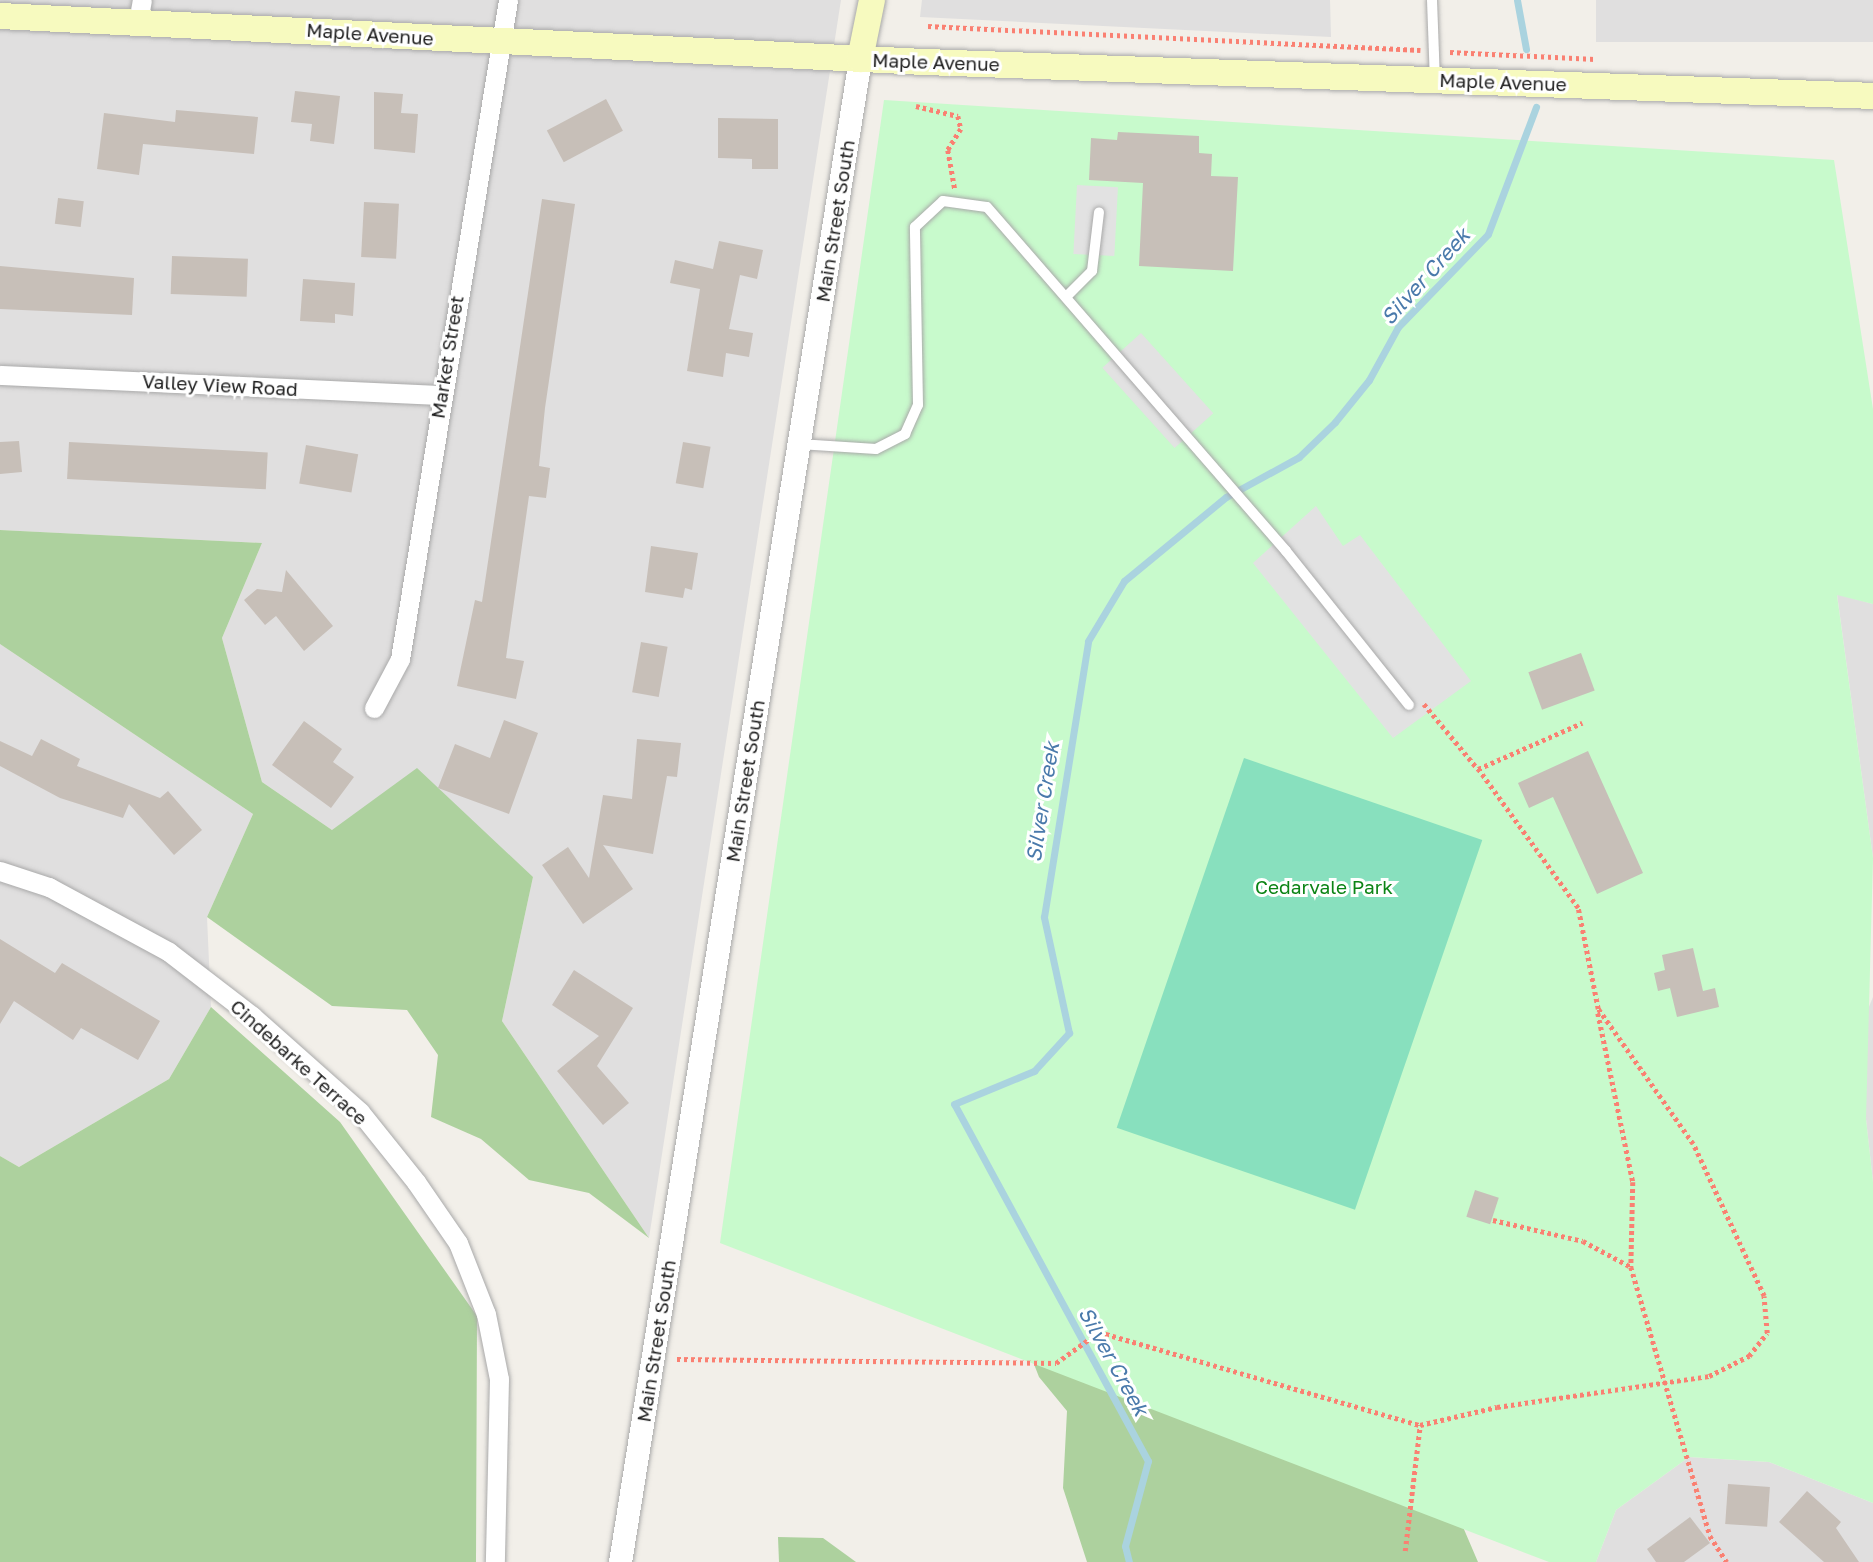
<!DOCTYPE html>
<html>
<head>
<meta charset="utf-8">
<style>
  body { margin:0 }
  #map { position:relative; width:1873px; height:1562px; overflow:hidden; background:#f2efe9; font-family:"Golos Text",sans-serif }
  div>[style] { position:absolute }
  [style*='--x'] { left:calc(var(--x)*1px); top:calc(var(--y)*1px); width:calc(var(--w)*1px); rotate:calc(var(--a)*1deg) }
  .residential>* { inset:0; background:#e0dfdf; transform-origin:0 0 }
  .forest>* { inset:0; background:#add19e }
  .park>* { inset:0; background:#c8facc }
  .pitch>* { inset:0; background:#88e0be; transform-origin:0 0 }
  .parking>* { inset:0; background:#e2e2e2; transform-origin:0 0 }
  .stream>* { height:7px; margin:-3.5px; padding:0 3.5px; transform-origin:3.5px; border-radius:3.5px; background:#aad3df }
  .building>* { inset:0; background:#c7bfb8; transform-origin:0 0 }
  .path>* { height:4.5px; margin-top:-2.25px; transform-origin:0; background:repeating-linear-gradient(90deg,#fa8072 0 3.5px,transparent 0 7px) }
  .roads { filter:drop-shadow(0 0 2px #a9a9a9) drop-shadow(0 0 2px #a9a9a9) }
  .service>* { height:10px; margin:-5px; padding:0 5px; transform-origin:5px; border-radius:5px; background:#fff }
  .minor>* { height:19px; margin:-9.5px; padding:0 9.5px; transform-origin:9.5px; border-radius:9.5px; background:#fff }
  .tertiary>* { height:23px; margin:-11.5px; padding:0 11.5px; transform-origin:11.5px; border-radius:11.5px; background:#fff }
  .secondary>* { height:26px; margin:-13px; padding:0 13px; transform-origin:13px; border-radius:13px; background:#f7fabf }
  span { translate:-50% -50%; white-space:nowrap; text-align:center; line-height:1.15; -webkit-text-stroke:6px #fff; paint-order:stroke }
  .street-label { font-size:19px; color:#222 }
  .park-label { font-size:19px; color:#0c8416 }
  .water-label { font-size:21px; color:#4a7aab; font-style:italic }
</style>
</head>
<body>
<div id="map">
  <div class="residential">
    <i style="clip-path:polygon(0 0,841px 0,649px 1238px,502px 1021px,533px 877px,332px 830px,262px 782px,222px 638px,262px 543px,0 530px)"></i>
    <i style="clip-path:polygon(922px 0,1330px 0,1331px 37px,920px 17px)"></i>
    <i style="left:1596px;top:0;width:277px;height:42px"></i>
    <i style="clip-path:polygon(1837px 594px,1873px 604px,1873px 858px)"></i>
    <i style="clip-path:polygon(0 644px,253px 814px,207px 917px,211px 1007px,169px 1079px,19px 1167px,0 1156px)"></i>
    <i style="clip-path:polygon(1873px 997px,1873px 1182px,1866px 1119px,1866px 1014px)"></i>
    <i style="clip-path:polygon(1689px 1457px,1769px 1462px,1873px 1503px,1873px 1562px,1596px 1562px,1616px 1510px)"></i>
  </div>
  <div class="forest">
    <i style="clip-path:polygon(0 530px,262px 543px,222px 638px,262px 782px,332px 830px,417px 768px,533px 877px,502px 1021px,649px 1238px,589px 1193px,529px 1180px,481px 1139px,431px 1117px,438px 1055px,407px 1010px,332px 1006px,207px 917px,253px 814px,0 644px)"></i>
    <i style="clip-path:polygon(211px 1007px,340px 1122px,477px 1316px,476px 1562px,0 1562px,0 1156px,19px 1167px,169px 1079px)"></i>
    <i style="clip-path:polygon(1007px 1295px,1451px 1499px,1478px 1562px,1087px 1562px,1063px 1488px,1067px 1411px,1039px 1377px)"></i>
    <i style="clip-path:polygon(778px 1537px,823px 1538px,856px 1562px,779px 1562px)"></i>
  </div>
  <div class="park">
    <i style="clip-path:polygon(884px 100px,1834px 160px,1873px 409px,1873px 604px,1837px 595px,1873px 858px,1866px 1119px,1873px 1182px,1873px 1503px,1769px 1462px,1689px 1457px,1616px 1510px,1596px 1562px,1549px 1562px,720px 1243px)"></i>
  </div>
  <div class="pitch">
    <i style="left:1244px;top:758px;width:252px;height:391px;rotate:19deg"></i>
  </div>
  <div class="parking">
    <i style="left:1077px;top:185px;width:41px;height:69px;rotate:3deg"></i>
    <i style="left:1141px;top:333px;width:108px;height:52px;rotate:48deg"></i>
    <i style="clip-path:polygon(1316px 506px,1343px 546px,1360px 535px,1471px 681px,1393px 738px,1253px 563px)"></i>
  </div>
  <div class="stream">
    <i style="--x:1517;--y:0;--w:50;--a:79.6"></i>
    <i style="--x:1129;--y:1562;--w:16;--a:-104"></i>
    <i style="--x:1125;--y:1546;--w:88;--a:-74.9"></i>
    <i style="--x:1148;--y:1461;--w:406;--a:-118.5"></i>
    <i style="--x:954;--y:1104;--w:87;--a:-22.4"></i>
    <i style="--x:1034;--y:1071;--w:52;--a:-47.4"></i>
    <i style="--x:1069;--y:1033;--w:119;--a:-102.2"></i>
    <i style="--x:1044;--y:917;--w:279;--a:-80.9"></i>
    <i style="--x:1088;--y:641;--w:70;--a:-59"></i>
    <i style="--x:1124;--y:581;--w:132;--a:-39.5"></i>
    <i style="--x:1226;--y:497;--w:83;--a:-28.7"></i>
    <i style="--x:1299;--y:457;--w:50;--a:-44.2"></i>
    <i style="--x:1335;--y:422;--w:54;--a:-51"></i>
    <i style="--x:1369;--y:380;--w:60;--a:-61.3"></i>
    <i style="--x:1398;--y:327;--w:129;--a:-45.9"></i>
    <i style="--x:1488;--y:234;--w:136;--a:-69.3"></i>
  </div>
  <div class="building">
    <i style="clip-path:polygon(295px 91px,340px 96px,334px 144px,310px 141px,312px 124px,291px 122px)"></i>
    <i style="clip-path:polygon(374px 92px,403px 94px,401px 113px,418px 114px,415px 153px,374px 149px)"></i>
    <i style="left:606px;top:99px;width:36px;height:67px;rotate:62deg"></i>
    <i style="clip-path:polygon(176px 110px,258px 117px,254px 154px,143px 144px,139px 175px,97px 169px,104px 113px,175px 122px)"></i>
    <i style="clip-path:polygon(718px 118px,778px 119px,778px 169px,752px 169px,752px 159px,718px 158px)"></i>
    <i style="clip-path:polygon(1118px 132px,1199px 136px,1199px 153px,1212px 154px,1211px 176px,1238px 177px,1233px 271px,1139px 266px,1143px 183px,1089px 180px,1091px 138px,1117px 140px)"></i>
    <i style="left:58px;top:198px;width:26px;height:26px;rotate:7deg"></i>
    <i style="clip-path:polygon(542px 199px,575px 204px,545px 408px,539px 466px,550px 468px,546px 498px,529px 496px,506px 658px,524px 661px,516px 699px,457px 686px,475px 600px,482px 602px)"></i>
    <i style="left:364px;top:202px;width:35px;height:55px;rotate:3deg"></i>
    <i style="clip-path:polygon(719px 241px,763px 250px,757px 279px,740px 275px,729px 329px,753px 333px,749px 357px,726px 353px,723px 377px,687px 371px,700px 289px,670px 283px,675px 260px,713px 269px)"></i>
    <i style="left:172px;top:256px;width:76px;height:38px;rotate:2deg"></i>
    <i style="clip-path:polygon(0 266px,134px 278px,132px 315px,0 309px)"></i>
    <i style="clip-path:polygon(303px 279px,355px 283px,353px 316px,335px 314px,335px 323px,300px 321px)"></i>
    <i style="clip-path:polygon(19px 441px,22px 472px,0 474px,0 442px)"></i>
    <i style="left:69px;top:442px;width:199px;height:37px;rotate:3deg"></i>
    <i style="left:683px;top:442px;width:28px;height:42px;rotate:10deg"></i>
    <i style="left:306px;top:445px;width:53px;height:39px;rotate:10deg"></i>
    <i style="clip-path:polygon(651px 546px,698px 553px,692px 590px,685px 588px,683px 598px,645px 592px)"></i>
    <i style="clip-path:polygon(286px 570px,333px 626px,304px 651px,276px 616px,265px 625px,244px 600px,257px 589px,282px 592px)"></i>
    <i style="left:641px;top:642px;width:27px;height:51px;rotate:10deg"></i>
    <i style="left:1581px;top:653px;width:40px;height:56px;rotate:70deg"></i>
    <i style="clip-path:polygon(504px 720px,538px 733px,509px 814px,438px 788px,455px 744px,490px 758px)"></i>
    <i style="clip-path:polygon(304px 721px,342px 749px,333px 762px,354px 777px,331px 808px,272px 765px)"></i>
    <i style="clip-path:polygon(41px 739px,80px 759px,77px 766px,160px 798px,168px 791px,202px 830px,174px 855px,129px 804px,123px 818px,60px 798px,0 766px,0 741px,32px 756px)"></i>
    <i style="clip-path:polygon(637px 739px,681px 743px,677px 777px,667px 776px,653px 854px,603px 845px,633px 889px,583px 924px,542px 865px,568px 847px,589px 878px,603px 795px,632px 799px)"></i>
    <i style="clip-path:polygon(1588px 751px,1643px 873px,1597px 894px,1553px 797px,1529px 808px,1518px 783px)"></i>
    <i style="clip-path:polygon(0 939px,55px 973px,62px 963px,160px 1021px,138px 1060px,81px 1028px,73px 1040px,14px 1001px,0 1024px)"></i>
    <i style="clip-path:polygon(1693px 948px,1703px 991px,1715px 988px,1719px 1007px,1677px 1017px,1670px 988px,1658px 991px,1654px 973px,1665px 970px,1662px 955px)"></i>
    <i style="clip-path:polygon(574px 970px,633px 1008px,597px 1066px,629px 1103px,603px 1125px,557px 1071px,599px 1036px,552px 1005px)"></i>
    <i style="left:1475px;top:1190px;width:25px;height:28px;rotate:18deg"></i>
    <i style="left:1728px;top:1484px;width:42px;height:40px;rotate:4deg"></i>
    <i style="clip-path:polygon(1807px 1491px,1841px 1522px,1836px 1528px,1859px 1562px,1824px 1562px,1779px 1522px)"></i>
    <i style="clip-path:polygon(1690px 1517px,1710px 1543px,1684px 1562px,1656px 1562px,1647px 1549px)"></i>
  </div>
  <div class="path">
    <i style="--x:928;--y:26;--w:493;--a:2.8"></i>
    <i style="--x:1450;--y:52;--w:145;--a:2.8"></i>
    <i style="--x:916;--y:106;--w:43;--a:13.4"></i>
    <i style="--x:958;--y:116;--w:13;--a:77"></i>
    <i style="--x:961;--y:129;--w:25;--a:122"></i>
    <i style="--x:948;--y:150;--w:40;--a:80"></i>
    <i style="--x:1424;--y:704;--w:85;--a:50.3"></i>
    <i style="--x:1478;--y:769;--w:114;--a:-23.9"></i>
    <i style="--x:1598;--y:1013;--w:173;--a:78.3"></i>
    <i style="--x:1633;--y:1182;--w:85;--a:91.3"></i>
    <i style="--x:1631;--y:1267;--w:280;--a:73.6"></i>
    <i style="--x:1710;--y:1536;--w:31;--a:57"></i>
    <i style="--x:1493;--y:1220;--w:92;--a:13.1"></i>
    <i style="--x:1583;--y:1241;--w:55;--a:28.4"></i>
    <i style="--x:677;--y:1359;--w:379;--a:0.6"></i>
    <i style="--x:1056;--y:1363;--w:53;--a:-35.8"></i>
    <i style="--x:1099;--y:1332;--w:334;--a:16.2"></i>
    <i style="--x:1405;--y:1551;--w:127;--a:-83.2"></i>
    <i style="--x:1420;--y:1425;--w:79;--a:-13.2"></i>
    <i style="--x:1497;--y:1407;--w:214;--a:-8.3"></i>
    <i style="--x:1709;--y:1376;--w:45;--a:-26.6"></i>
    <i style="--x:1749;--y:1356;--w:29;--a:-52"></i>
    <i style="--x:1767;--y:1333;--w:37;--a:-95"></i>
    <i style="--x:1764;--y:1296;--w:168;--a:-115"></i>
    <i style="--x:1693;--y:1144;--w:165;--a:-125.1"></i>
    <i style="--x:1598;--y:1009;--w:103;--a:-101.2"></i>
    <i style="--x:1578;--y:908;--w:171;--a:-125.7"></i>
  </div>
  <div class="roads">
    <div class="service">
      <i style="--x:1432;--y:0;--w:80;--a:87.9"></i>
      <i style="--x:1066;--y:297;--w:37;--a:-45"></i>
      <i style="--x:1092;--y:271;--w:59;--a:-83.2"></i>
      <i style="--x:799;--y:444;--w:77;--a:3.7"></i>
      <i style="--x:876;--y:449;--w:33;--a:-27"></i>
      <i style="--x:905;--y:434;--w:32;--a:-66"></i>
      <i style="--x:918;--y:405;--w:178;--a:-91"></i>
      <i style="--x:915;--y:227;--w:38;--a:-43"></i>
      <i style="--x:943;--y:201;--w:44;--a:7.8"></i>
      <i style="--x:987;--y:207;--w:456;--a:49"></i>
      <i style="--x:1286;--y:551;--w:197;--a:51.4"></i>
    </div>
    <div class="minor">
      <i style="--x:138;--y:22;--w:22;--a:-80"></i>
      <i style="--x:0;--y:375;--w:441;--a:2.6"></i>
      <i style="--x:374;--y:708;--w:55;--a:-62"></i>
      <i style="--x:400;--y:659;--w:668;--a:-80.69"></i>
      <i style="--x:0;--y:871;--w:52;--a:18.1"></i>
      <i style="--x:49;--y:887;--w:136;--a:28.4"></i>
      <i style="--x:169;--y:952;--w:105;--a:37.6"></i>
      <i style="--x:252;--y:1016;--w:144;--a:41.6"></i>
      <i style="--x:360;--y:1112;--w:90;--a:51.3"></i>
      <i style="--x:416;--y:1182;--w:74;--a:55.5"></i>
      <i style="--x:458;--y:1243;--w:76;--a:68.5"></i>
      <i style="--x:486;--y:1314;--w:66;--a:78.7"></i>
      <i style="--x:499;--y:1379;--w:183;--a:91.3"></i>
    </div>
    <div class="tertiary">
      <i style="--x:620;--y:1562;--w:1522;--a:-80.93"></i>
    </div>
    <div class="secondary">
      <i style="--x:0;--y:16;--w:926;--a:2.85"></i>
      <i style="--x:925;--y:62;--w:949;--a:2.05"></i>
      <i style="--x:860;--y:59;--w:60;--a:-78.5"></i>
    </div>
  </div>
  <div class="street-label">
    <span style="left:370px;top:34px;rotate:4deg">Maple Avenue</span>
    <span style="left:936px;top:62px;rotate:2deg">Maple Avenue</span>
    <span style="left:1503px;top:82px;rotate:2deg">Maple Avenue</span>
    <span style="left:835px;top:221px;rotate:-81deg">Main Street South</span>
    <span style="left:447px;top:357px;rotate:-81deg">Market Street</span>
    <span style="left:220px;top:385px;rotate:3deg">Valley View Road</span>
    <span style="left:745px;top:781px;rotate:-81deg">Main Street South</span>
    <span style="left:299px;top:1062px;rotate:42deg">Cindebarke Terrace</span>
    <span style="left:656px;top:1341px;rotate:-81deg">Main Street South</span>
  </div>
  <div class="park-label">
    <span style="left:1324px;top:887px">Cedarvale Park</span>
  </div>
  <div class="water-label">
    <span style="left:1425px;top:276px;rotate:-48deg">Silver Creek</span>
    <span style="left:1042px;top:802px;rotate:-81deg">Silver Creek</span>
    <span style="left:1114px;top:1361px;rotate:61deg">Silver Creek</span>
  </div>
</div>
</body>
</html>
